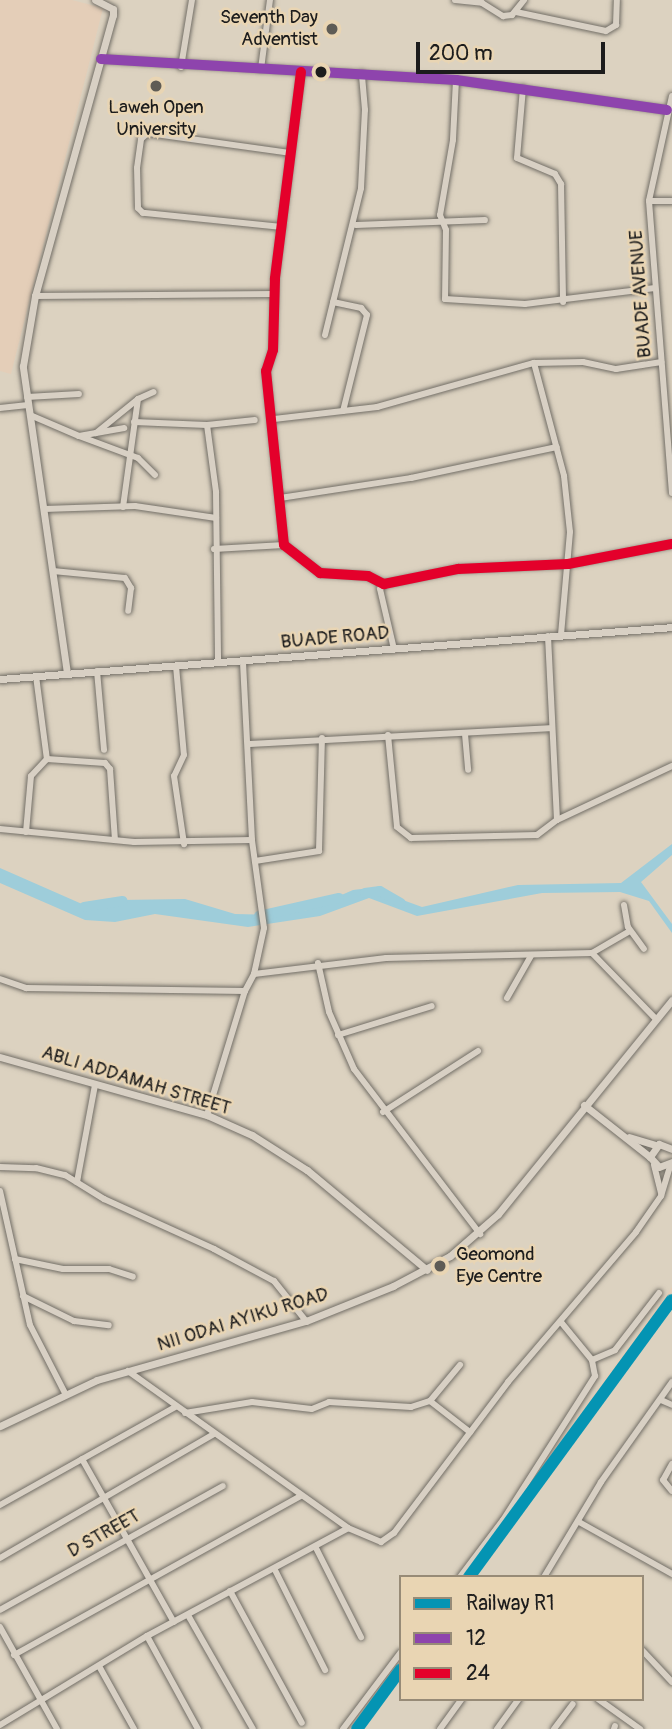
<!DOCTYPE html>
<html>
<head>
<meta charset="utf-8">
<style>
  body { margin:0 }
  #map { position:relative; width:672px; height:1729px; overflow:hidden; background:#dcd2c0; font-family:Pangolin,sans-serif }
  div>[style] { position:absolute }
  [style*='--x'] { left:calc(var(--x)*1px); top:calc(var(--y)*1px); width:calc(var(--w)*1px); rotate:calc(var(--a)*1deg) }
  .built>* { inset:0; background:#e4ceb8 }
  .water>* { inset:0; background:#9ecdda }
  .river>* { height:10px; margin:-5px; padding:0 5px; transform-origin:5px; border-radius:5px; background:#9ecdda }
  .roads { filter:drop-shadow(0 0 2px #726e66) drop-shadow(0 0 2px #726e66) }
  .minor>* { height:6px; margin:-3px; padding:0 3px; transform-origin:3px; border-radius:3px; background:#d8d0c4 }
  .tertiary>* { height:7px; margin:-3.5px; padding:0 3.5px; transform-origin:3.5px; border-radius:3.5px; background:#d8d0c4 }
  .bus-1>* { height:10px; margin:-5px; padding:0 5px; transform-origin:5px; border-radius:5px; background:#8e44ad }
  .bus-2>* { height:10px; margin:-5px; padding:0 5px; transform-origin:5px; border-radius:5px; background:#e4002b }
  .rail-1>* { height:12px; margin:-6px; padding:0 6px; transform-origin:6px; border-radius:6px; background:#0494b3 }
  .dots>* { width:19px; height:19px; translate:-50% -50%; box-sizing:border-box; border:4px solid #e9d5b3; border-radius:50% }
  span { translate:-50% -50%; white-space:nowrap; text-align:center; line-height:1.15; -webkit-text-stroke:5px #e9d5b3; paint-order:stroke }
  .poi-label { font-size:19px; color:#1c1c1c }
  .right { translate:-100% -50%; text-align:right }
  .left { translate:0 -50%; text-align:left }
  .street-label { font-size:19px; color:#1c1c1c }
  .legend { position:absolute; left:399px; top:1575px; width:245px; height:126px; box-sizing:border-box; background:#e9d5b3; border:2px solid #978b77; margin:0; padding:9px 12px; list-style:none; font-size:21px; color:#1c1c1c }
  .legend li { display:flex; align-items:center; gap:14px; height:35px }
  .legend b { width:35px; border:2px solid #978b77 }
  .scale { position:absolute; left:416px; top:42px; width:189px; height:32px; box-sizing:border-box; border:4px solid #1c1c1c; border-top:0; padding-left:9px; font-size:21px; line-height:24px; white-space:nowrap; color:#1c1c1c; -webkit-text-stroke:5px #e9d5b3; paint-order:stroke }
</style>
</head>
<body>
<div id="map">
  <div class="built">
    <i style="clip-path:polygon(0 0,72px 0,103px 8px,11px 374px,0 371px)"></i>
    <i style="clip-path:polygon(672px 1287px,672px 1307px,596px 1412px,475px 1577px,460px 1577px)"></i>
    <i style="clip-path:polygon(401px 1652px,401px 1672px,356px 1729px,341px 1729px)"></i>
  </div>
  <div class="water">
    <i style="clip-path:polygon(672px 844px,672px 855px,641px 882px,672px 924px,672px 933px,649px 901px,620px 892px,542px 893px,417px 916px,369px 898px,320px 916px,248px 927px,155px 914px,115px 922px,85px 920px,0 883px,0 868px,82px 904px,102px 907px,120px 900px,185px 899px,235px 914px,278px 915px,307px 910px,353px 890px,370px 888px,422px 907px,518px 885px,621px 883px)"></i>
  </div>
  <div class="river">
    <i style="--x:365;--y:893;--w:15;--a:-8"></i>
    <i style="--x:380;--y:891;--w:24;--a:30"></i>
    <i style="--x:84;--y:907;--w:39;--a:-9"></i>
    <i style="--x:259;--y:916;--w:82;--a:-12.7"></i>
  </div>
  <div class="roads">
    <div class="minor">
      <i style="--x:455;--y:0;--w:27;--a:6"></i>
      <i style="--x:482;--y:3;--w:25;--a:32"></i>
      <i style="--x:503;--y:16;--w:9;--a:-6"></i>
      <i style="--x:512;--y:15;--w:19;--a:-51"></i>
      <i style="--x:516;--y:12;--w:92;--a:11.9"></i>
      <i style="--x:606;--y:31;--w:12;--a:-31"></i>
      <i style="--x:616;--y:25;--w:25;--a:-88"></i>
      <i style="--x:101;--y:59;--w:356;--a:3.4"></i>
      <i style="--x:456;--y:80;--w:213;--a:8.1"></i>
      <i style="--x:181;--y:67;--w:68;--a:-80.7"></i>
      <i style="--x:261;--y:69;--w:70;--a:-82.6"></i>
      <i style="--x:301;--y:72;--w:209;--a:97.2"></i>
      <i style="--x:275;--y:279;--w:71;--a:91.6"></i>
      <i style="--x:273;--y:350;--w:22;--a:108"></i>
      <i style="--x:266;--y:371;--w:175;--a:84.1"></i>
      <i style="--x:284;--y:545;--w:46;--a:37.9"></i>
      <i style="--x:320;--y:573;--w:48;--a:3.6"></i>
      <i style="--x:368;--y:576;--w:18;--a:27"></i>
      <i style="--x:384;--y:584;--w:76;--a:-11.5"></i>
      <i style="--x:458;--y:569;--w:110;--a:-2.6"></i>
      <i style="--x:568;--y:564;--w:106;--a:-10.9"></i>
      <i style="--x:456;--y:80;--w:60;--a:92.9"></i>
      <i style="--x:453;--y:140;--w:76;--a:99.8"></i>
      <i style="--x:440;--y:215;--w:16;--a:68"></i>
      <i style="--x:446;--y:230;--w:69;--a:90.8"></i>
      <i style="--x:445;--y:299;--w:80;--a:3.6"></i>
      <i style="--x:525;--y:304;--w:131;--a:-7"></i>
      <i style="--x:523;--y:88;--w:70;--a:94.9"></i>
      <i style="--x:517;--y:158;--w:41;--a:22.8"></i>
      <i style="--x:555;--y:174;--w:12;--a:59"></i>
      <i style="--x:561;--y:184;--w:118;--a:89"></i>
      <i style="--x:672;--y:96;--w:107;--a:102.4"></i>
      <i style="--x:649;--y:201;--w:293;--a:85.5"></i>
      <i style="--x:649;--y:201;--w:23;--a:0"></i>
      <i style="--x:356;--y:225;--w:129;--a:-2.2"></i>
      <i style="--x:282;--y:227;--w:140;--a:-174.2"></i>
      <i style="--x:143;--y:213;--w:7;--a:-135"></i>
      <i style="--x:138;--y:208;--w:40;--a:-91.4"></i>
      <i style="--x:137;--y:168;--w:29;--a:-82"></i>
      <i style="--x:141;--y:139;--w:9;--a:-41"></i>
      <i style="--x:148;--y:133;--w:143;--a:8"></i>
      <i style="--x:35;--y:296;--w:239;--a:-0.5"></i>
      <i style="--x:333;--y:302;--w:29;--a:12"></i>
      <i style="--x:361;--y:308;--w:9;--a:49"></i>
      <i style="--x:367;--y:315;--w:99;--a:104"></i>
      <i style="--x:325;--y:335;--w:151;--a:-76.2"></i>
      <i style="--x:361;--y:188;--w:78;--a:-87.1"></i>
      <i style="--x:365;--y:110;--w:37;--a:-95"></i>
      <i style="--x:534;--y:363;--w:117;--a:75.1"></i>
      <i style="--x:564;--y:476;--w:56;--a:83.9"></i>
      <i style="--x:570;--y:532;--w:103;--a:95"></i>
      <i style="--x:27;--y:397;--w:52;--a:-3.3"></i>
      <i style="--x:0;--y:408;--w:28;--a:-6"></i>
      <i style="--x:30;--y:415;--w:53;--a:23.2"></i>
      <i style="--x:79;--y:436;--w:46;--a:-10.1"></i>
      <i style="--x:274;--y:419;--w:104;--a:-6.6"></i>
      <i style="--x:377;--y:407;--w:163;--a:-15.7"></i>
      <i style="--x:534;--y:363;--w:49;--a:-1.2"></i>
      <i style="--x:583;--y:362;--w:34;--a:12"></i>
      <i style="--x:616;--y:369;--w:46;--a:-8.8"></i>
      <i style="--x:134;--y:422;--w:73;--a:2.4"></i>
      <i style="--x:207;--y:425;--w:48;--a:-5.9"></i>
      <i style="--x:207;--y:425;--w:68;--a:82.3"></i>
      <i style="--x:216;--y:492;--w:170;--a:89.3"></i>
      <i style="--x:96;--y:433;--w:54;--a:-39"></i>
      <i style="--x:79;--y:436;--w:63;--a:20.4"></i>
      <i style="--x:138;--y:458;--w:24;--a:45"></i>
      <i style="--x:280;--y:498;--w:133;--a:-8.7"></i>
      <i style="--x:411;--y:478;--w:149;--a:-12"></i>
      <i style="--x:123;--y:507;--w:109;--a:-82.1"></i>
      <i style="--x:138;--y:399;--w:17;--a:-24"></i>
      <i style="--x:44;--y:509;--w:91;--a:-1.9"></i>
      <i style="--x:135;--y:506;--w:82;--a:8.4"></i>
      <i style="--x:214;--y:549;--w:70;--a:-3.3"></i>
      <i style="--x:53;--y:571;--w:72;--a:5.6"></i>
      <i style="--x:125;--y:578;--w:12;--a:59"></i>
      <i style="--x:131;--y:588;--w:23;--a:97"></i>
      <i style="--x:384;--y:584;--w:6;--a:129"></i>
      <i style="--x:380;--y:589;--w:62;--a:76.9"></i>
      <i style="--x:548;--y:636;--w:184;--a:87.2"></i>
      <i style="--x:176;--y:666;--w:89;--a:84.9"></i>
      <i style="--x:184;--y:755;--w:23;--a:115"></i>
      <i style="--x:174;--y:776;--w:69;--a:81.6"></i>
      <i style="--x:97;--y:671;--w:79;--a:84.9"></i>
      <i style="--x:36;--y:676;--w:84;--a:82.5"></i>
      <i style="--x:47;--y:759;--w:58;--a:3.9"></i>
      <i style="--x:105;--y:763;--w:8;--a:50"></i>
      <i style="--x:110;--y:769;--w:71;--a:86"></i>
      <i style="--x:465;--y:734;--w:36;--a:85"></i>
      <i style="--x:388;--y:735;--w:92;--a:84.4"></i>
      <i style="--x:397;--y:827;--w:18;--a:38"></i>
      <i style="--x:411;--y:838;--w:126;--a:-1.4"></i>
      <i style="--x:537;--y:835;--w:25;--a:-37"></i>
      <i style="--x:557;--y:820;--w:127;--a:-25.2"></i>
      <i style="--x:248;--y:744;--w:303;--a:-3"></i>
      <i style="--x:0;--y:829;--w:135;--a:5.5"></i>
      <i style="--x:134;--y:842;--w:118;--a:-1"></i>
      <i style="--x:26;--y:832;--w:56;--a:-84.9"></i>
      <i style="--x:31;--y:776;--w:23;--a:-47"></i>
      <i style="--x:255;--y:861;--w:65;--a:-8.9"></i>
      <i style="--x:319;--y:851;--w:113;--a:-88.5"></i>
      <i style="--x:624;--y:905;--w:22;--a:80"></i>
      <i style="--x:628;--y:927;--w:27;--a:54"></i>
      <i style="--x:592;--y:953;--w:44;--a:-30.1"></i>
      <i style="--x:318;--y:963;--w:50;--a:77.3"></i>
      <i style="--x:329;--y:1012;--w:62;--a:66.3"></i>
      <i style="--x:354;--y:1069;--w:208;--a:52.6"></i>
      <i style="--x:254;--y:974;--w:133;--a:-6.9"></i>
      <i style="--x:386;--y:958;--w:206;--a:-1.4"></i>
      <i style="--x:592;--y:953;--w:92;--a:45.9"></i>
      <i style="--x:0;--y:979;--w:28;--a:19"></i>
      <i style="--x:26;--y:988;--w:219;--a:0.8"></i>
      <i style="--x:507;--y:998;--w:48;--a:-60.3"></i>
      <i style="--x:338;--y:1035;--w:98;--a:-17.1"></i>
      <i style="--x:383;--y:1112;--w:113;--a:-32.7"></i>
      <i style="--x:207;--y:1115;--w:130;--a:-73"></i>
      <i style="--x:245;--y:991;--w:19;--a:-62"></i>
      <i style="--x:254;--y:974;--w:47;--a:-77.7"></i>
      <i style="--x:264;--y:928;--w:89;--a:-97.8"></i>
      <i style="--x:252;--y:840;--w:179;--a:-92.9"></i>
      <i style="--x:654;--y:1165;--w:30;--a:76"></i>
      <i style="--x:0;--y:1167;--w:36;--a:2"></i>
      <i style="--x:36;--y:1168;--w:30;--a:14"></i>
      <i style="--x:65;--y:1175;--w:46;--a:31.6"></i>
      <i style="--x:104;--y:1199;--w:121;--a:24.4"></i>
      <i style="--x:214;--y:1249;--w:68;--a:28.1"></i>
      <i style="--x:274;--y:1281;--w:51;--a:51.3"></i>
      <i style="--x:77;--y:1182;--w:99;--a:-79.5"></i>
      <i style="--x:0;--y:1191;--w:137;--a:77.4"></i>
      <i style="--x:30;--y:1325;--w:76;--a:62.8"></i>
      <i style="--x:15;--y:1259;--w:49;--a:11.8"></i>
      <i style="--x:63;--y:1269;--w:46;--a:0"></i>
      <i style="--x:109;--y:1269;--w:25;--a:18"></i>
      <i style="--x:23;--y:1296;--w:57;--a:26.1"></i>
      <i style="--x:74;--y:1321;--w:35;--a:7"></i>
      <i style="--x:592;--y:1360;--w:25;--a:-23"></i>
      <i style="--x:615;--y:1350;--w:72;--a:-52.3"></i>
      <i style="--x:128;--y:1371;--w:270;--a:35.5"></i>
      <i style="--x:348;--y:1528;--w:36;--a:23"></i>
      <i style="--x:381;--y:1542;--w:16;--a:-35"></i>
      <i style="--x:394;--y:1533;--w:189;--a:-52.9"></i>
      <i style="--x:508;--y:1382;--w:197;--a:-49.5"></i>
      <i style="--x:636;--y:1232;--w:44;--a:-55.2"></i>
      <i style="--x:661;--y:1196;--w:34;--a:-73"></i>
      <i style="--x:661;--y:1400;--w:12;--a:24"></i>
      <i style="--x:430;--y:1401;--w:51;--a:37.8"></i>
      <i style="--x:185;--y:1413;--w:68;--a:-9.3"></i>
      <i style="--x:252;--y:1402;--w:60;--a:6.7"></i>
      <i style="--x:312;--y:1409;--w:18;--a:-22"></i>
      <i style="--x:329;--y:1402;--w:82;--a:3.5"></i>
      <i style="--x:411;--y:1407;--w:20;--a:-18"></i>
      <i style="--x:430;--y:1401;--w:47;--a:-50.2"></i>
      <i style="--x:82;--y:1459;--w:187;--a:60.6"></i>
      <i style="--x:672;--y:1464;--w:18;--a:119"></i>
      <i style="--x:663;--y:1480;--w:14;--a:51"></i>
      <i style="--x:0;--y:1505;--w:201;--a:-29.2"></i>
      <i style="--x:579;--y:1522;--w:107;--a:29.2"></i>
      <i style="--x:316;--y:1548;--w:100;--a:63.2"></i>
      <i style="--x:0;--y:1558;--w:247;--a:-30.1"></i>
      <i style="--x:275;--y:1570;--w:112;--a:63.4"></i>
      <i style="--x:460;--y:1577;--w:71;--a:-53"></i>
      <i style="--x:503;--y:1520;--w:171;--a:-57.4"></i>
      <i style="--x:595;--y:1376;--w:16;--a:-101"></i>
      <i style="--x:592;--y:1360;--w:49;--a:-129.2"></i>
      <i style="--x:544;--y:1577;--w:111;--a:-59"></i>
      <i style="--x:601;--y:1482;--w:123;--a:-54.6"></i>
      <i style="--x:230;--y:1591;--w:150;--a:61.4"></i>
      <i style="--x:0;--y:1610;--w:255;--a:-29.1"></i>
      <i style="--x:188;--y:1615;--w:131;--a:60.3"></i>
      <i style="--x:0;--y:1627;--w:117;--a:60.8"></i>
      <i style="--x:147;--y:1636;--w:106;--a:61.3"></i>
      <i style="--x:642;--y:1650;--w:44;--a:46.8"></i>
      <i style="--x:14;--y:1655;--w:328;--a:-29"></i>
      <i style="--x:99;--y:1666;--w:72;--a:60.9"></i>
      <i style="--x:598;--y:1699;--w:52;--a:35.5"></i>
      <i style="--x:0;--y:1725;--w:172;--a:-31.2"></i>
      <i style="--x:147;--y:1636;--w:228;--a:-28.2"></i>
      <i style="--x:343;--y:1729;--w:96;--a:-53"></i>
      <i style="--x:440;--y:1729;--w:37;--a:-54"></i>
      <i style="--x:497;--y:1729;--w:37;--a:-54"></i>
      <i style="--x:554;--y:1729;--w:31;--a:-53"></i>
      <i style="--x:614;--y:1729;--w:3;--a:-72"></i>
    </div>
    <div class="tertiary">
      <i style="--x:67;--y:673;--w:310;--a:-98.2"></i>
      <i style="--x:23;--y:366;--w:71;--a:-80.3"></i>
      <i style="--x:35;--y:296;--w:292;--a:-74.5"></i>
      <i style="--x:113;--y:15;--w:6;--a:-90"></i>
      <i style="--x:113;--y:9;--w:20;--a:-153"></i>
      <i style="--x:0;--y:679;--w:674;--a:-4.42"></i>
      <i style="--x:0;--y:1057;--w:215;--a:15.7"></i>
      <i style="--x:207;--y:1115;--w:49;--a:24"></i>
      <i style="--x:252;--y:1135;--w:65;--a:32.5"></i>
      <i style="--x:307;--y:1170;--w:156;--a:39.8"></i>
      <i style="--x:584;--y:1105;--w:84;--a:38.2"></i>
      <i style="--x:629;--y:1137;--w:28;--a:17"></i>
      <i style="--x:672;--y:1149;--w:14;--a:-159"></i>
      <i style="--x:659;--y:1144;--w:16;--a:125"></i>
      <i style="--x:650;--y:1157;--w:13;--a:48"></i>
      <i style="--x:659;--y:1167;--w:14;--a:-21"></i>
      <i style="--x:0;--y:1426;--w:107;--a:-25.4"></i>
      <i style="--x:97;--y:1380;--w:217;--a:-15.8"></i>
      <i style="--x:306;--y:1321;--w:94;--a:-21.9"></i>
      <i style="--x:393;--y:1286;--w:64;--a:-27.8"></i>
      <i style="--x:450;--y:1256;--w:64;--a:-41.2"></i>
      <i style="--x:498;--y:1214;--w:276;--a:-50.9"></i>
    </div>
  </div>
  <div class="bus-1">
    <i style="--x:101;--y:59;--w:356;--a:3.4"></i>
    <i style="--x:456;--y:80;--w:213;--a:8.1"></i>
  </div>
  <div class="bus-2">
    <i style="--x:301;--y:72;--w:209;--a:97.2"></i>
    <i style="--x:275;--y:279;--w:71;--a:91.6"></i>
    <i style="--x:273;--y:350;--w:22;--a:108"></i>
    <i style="--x:266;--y:371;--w:175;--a:84.1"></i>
    <i style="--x:284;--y:545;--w:46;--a:37.9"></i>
    <i style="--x:320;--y:573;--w:48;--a:3.6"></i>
    <i style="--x:368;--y:576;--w:18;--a:27"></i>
    <i style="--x:384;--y:584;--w:76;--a:-11.5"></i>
    <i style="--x:458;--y:569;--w:110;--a:-2.6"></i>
    <i style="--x:568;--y:564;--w:106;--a:-10.9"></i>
  </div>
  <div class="rail-1">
    <i style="--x:469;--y:1577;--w:343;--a:-53.8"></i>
    <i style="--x:357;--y:1729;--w:74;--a:-53.7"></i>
  </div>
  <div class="dots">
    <i style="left:332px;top:29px;background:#5f5c55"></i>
    <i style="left:321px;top:72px;background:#1c1c1c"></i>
    <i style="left:156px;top:86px;background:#5f5c55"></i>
    <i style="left:440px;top:1266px;background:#5f5c55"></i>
  </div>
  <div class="poi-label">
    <span class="right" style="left:318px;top:29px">Seventh Day<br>Adventist</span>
    <span style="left:156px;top:119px">Laweh Open<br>University</span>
    <span class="left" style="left:456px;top:1266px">Geomond<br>Eye Centre</span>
  </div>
  <div class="street-label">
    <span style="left:641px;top:294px;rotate:-94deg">BUADE AVENUE</span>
    <span style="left:335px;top:638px;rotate:-5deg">BUADE ROAD</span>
    <span style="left:136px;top:1081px;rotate:17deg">ABLI ADDAMAH STREET</span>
    <span style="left:243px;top:1320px;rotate:-17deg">NII ODAI AYIKU ROAD</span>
    <span style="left:104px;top:1534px;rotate:-29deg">D STREET</span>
  </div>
  <ul class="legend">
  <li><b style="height:9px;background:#0494b3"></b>Railway R1</li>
  <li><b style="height:9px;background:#8e44ad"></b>12</li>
  <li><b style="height:9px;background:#e4002b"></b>24</li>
  </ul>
  <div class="scale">200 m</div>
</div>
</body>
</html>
